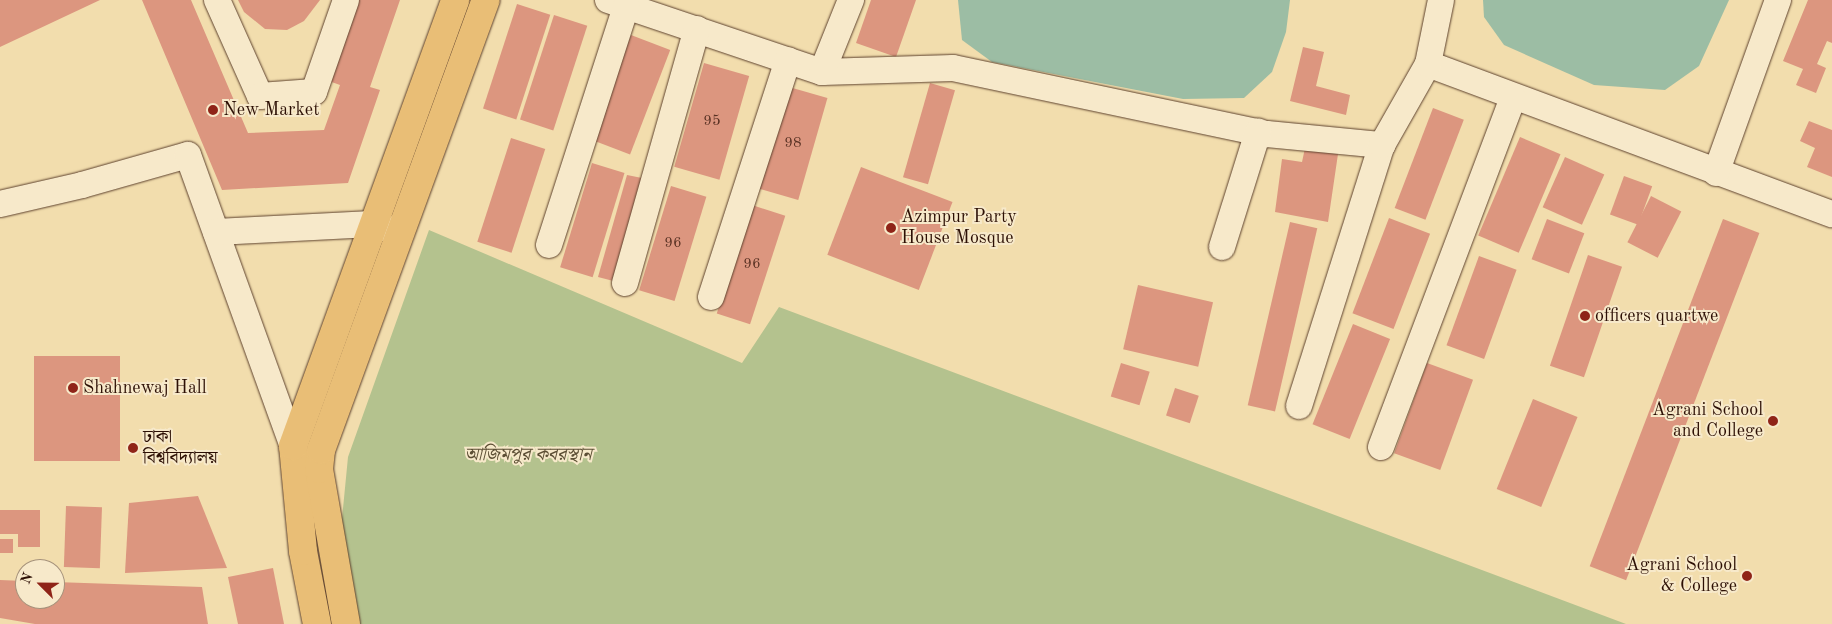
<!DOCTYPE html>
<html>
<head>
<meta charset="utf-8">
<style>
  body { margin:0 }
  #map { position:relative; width:1832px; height:624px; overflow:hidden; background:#f2ddad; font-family:"Old Standard TT","Noto Serif Bengali",serif }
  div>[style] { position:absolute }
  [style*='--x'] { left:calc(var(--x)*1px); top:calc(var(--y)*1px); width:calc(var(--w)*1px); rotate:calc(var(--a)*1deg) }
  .green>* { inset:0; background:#b4c28e }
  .water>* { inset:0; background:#9cbda4 }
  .building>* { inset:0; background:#dc967f; transform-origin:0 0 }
  .roads { filter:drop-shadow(0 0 1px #5e422e) drop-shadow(0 0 1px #5e422e) }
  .minor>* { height:26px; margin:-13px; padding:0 13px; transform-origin:13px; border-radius:13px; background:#f7e9ca }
  .major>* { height:28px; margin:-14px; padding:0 14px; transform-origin:14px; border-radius:14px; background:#e9be76 }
  .dots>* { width:14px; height:14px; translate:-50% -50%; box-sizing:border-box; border:2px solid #f7e9ca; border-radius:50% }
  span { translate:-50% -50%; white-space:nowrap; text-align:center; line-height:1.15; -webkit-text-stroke:4px #f7e9ca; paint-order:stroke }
  .number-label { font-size:15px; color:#583123 }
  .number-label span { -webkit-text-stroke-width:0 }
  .poi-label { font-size:18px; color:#2c0f04 }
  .left { translate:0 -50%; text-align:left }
  .right { translate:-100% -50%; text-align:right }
  .park-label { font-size:18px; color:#5c4e34; font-style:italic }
  .north { position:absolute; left:15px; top:559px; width:50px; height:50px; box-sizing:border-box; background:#f7e9ca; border:1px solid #a6927b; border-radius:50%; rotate:293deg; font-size:14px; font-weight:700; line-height:20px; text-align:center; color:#2c0f04 }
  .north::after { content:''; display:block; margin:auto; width:18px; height:22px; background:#8f2418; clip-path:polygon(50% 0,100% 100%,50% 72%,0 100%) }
</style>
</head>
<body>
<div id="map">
  <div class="green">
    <i style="clip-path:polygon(429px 230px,742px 363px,779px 307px,1626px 624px,359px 624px,341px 529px,348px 457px)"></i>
  </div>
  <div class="water">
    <i style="clip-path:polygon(958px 0,1290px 0,1286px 32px,1272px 72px,1244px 98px,1183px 99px,992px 62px,962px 40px)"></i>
    <i style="clip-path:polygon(1483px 0,1729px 0,1699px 66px,1665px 90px,1594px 85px,1504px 45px,1484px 17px)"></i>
  </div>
  <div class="building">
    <i style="clip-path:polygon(0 0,100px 0,0 47px)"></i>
    <i style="clip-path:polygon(142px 0,191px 0,248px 133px,324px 130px,340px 85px,326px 80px,354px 0,400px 0,370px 87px,380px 90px,348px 183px,222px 190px)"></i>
    <i style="clip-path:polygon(238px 0,320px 0,304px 21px,287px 30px,265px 29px,244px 12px)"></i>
    <i style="clip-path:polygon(871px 0,916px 0,896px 57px,856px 43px)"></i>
    <i style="clip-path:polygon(1808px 0,1832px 0,1832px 43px,1827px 41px,1817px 64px,1826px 68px,1816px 93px,1796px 85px,1803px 69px,1783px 61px)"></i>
    <i style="left:517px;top:4px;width:35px;height:110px;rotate:18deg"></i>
    <i style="left:554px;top:15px;width:35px;height:110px;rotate:18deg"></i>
    <i style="left:631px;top:35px;width:42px;height:112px;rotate:21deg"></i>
    <i style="clip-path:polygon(1303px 47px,1324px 52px,1316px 86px,1350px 95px,1346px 115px,1290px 101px)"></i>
    <i style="left:704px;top:63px;width:47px;height:108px;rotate:16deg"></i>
    <i style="left:930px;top:83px;width:26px;height:98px;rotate:16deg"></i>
    <i style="left:789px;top:87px;width:40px;height:106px;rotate:16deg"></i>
    <i style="left:1433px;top:108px;width:33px;height:107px;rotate:21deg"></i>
    <i style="clip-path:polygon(1809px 121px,1832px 130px,1832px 177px,1807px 167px,1815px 148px,1800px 141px)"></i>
    <i style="left:1520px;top:137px;width:44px;height:107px;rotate:23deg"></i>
    <i style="left:511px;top:138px;width:36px;height:109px;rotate:18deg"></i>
    <i style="clip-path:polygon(1305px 148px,1338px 154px,1328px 222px,1275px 212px,1282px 159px,1302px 162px)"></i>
    <i style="left:1565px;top:157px;width:43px;height:55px;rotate:24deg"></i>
    <i style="left:592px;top:163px;width:34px;height:109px;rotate:17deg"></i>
    <i style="left:861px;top:167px;width:98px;height:94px;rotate:21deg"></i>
    <i style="clip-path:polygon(627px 175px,647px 179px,621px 283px,598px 277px)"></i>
    <i style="left:1624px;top:176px;width:30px;height:41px;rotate:20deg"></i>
    <i style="left:671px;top:186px;width:37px;height:109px;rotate:17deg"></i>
    <i style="left:1651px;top:196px;width:34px;height:52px;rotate:27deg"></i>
    <i style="left:752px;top:205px;width:35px;height:114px;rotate:18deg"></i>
    <i style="left:1389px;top:218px;width:44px;height:102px;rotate:21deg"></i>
    <i style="left:1547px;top:219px;width:40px;height:43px;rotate:21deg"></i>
    <i style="left:1723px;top:219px;width:39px;height:372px;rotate:21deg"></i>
    <i style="left:1290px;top:222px;width:28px;height:188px;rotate:13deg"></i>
    <i style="left:1588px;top:255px;width:36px;height:117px;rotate:19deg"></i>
    <i style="left:1479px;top:256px;width:40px;height:95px;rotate:20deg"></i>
    <i style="left:1138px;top:285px;width:77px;height:66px;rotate:13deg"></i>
    <i style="left:1353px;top:324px;width:40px;height:108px;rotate:22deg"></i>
    <i style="left:120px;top:356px;width:105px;height:86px;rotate:90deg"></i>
    <i style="left:1121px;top:363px;width:30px;height:35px;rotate:17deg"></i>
    <i style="left:1427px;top:363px;width:49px;height:96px;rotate:20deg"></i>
    <i style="left:1175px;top:388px;width:25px;height:29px;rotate:18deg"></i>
    <i style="left:1533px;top:399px;width:48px;height:97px;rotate:22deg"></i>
    <i style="clip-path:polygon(198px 496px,227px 568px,125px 573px,129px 503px)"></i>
    <i style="left:66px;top:506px;width:36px;height:61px;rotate:2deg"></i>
    <i style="clip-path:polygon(0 510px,40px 510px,40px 547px,18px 547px,18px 534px,0 534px)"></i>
    <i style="left:0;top:539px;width:13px;height:14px"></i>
    <i style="clip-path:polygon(273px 568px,284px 624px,238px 624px,228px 577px)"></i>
    <i style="clip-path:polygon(0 580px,25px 581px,25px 599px,55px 599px,55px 582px,202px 587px,208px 624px,35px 624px,0 618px)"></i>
  </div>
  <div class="roads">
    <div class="minor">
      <i style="--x:217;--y:0;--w:105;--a:65.9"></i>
      <i style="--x:260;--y:96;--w:54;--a:-4.2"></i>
      <i style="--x:314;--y:92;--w:97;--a:-70.8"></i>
      <i style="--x:608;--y:0;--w:226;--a:18.6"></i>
      <i style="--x:822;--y:72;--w:131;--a:-1.7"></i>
      <i style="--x:953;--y:68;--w:321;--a:11.9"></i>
      <i style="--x:1267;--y:134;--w:116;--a:5.5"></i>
      <i style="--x:1428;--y:64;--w:431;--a:20.4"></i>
      <i style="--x:822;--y:72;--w:78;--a:-68.1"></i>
      <i style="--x:1716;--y:173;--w:184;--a:-70.3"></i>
      <i style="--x:0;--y:204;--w:84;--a:-13"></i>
      <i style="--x:82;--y:185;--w:110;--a:-15.8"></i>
      <i style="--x:188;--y:155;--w:309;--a:70.2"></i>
      <i style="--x:216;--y:232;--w:156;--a:-2.9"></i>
      <i style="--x:372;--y:224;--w:30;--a:17"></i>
      <i style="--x:549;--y:245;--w:251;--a:-72.1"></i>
      <i style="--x:1222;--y:247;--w:121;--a:-72.6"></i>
      <i style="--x:625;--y:283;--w:264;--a:-74.2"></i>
      <i style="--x:711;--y:297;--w:249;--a:-72"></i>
      <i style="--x:1299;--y:406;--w:274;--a:-72.4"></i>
      <i style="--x:1382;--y:145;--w:93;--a:-60.4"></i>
      <i style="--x:1428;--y:64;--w:65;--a:-78.5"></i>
      <i style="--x:1381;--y:447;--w:373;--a:-69.3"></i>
    </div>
    <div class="major">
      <i style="--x:317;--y:624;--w:74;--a:-100.9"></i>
      <i style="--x:303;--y:551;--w:105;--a:-95.4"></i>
      <i style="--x:293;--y:446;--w:475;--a:-70"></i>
      <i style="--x:346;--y:624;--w:157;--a:-99.9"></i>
      <i style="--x:319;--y:469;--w:19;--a:-84"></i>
      <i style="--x:321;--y:450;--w:479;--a:-69.9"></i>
    </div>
  </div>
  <div class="dots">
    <i style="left:213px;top:110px;background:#8f2418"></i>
    <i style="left:891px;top:228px;background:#8f2418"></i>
    <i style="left:1585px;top:316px;background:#8f2418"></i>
    <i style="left:73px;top:388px;background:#8f2418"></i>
    <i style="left:1773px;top:421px;background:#8f2418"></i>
    <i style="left:133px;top:448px;background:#8f2418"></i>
    <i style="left:1747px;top:576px;background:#8f2418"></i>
  </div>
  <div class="number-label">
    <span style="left:712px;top:122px">95</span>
    <span style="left:793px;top:144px">98</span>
    <span style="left:673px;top:244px">96</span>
    <span style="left:752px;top:265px">96</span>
  </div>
  <div class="poi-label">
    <span class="left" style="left:223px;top:110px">New Market</span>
    <span class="left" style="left:901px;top:228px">Azimpur Party<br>House Mosque</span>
    <span class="left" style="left:1595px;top:316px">officers quartwe</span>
    <span class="left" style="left:83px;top:388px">Shahnewaj Hall</span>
    <span class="right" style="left:1763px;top:421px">Agrani School<br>and College</span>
    <span class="left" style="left:143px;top:448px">ঢাকা<br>বিশ্ববিদ্যালয়</span>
    <span class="right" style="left:1737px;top:576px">Agrani School<br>&amp; College</span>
  </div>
  <div class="park-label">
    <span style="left:528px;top:455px">আজিমপুর কবরস্থান</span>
  </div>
  <div class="north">N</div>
</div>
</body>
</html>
